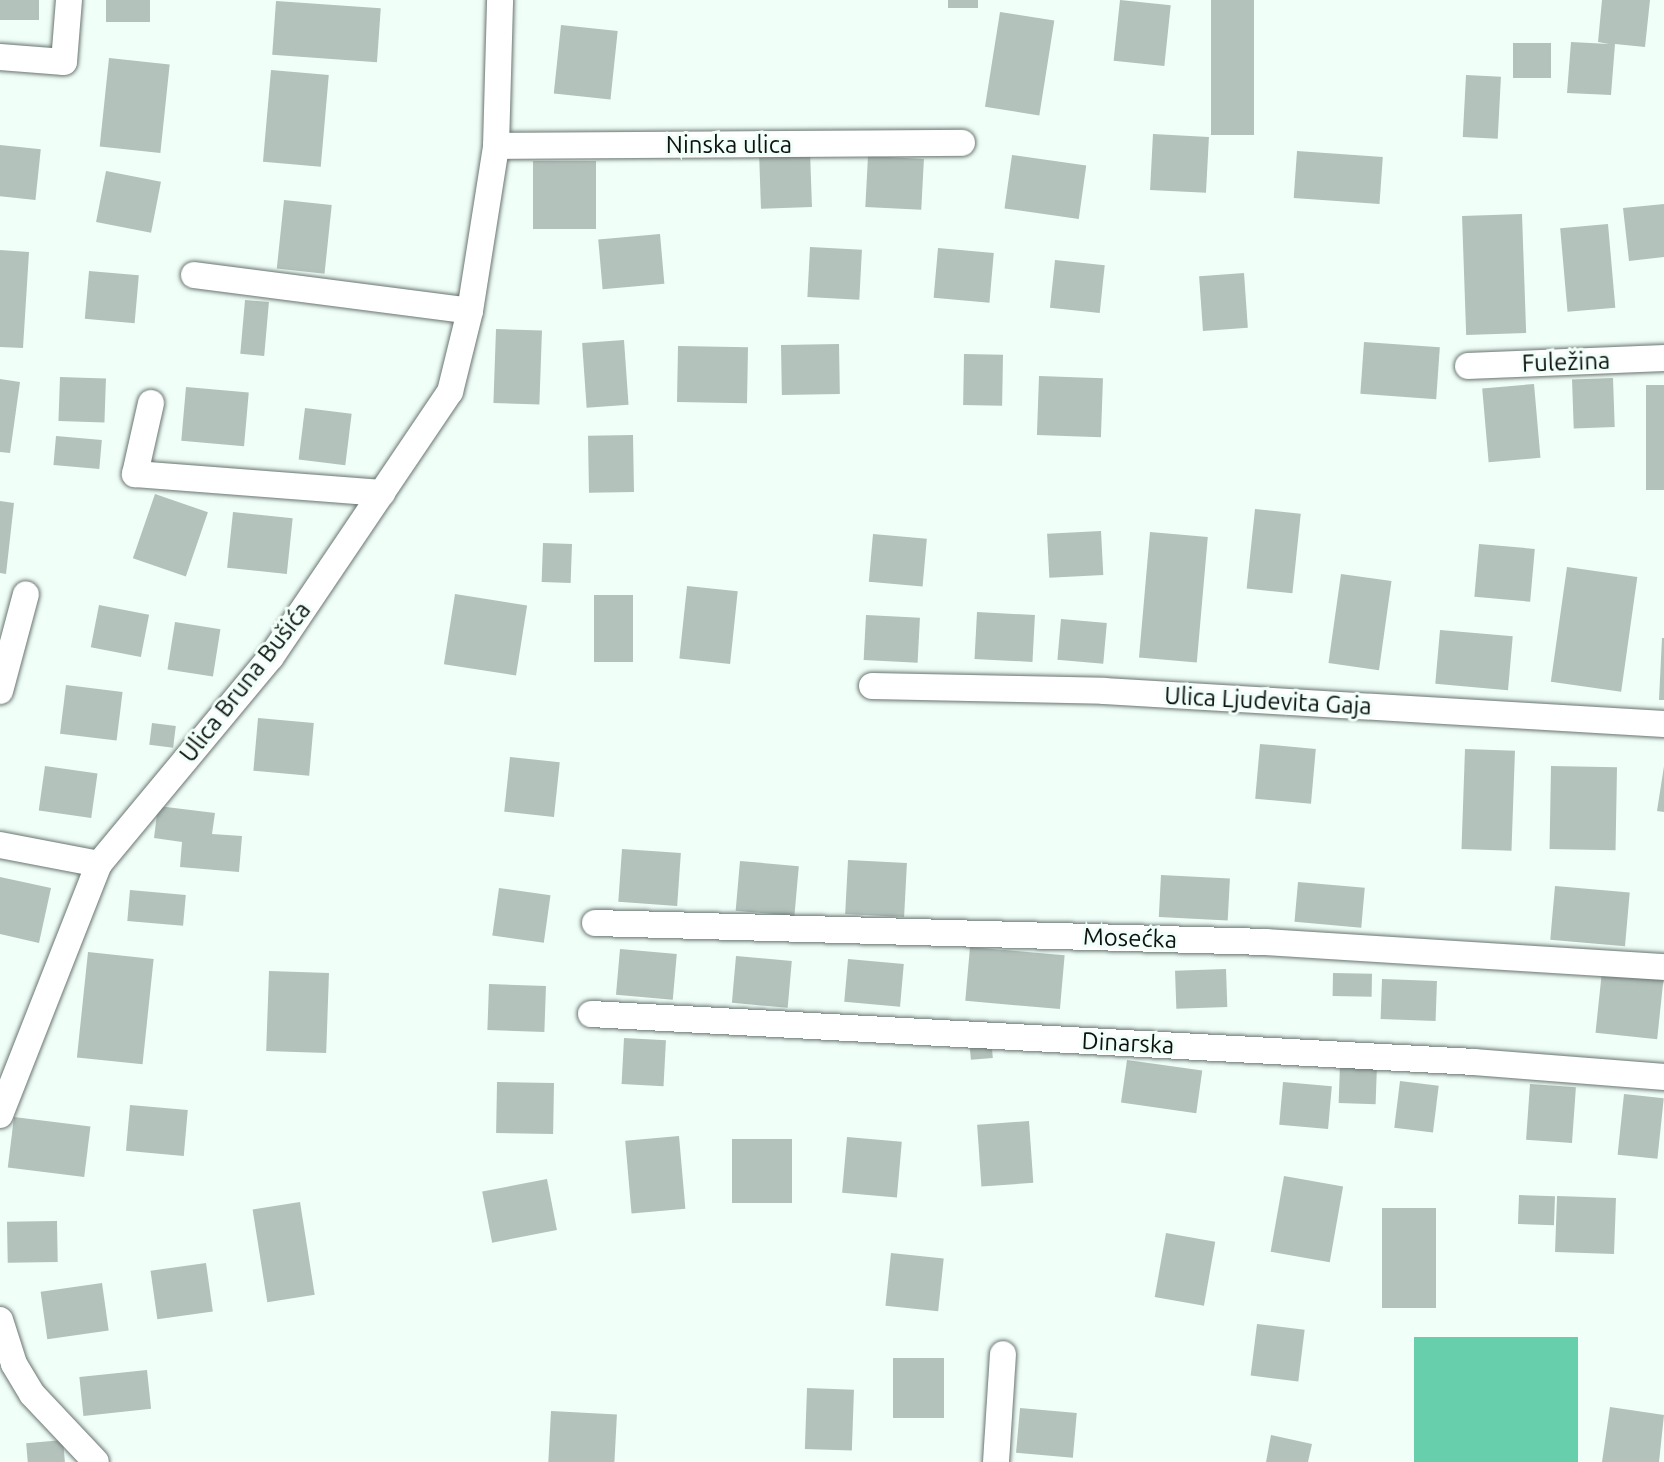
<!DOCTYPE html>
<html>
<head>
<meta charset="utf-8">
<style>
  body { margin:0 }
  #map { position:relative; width:1664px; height:1462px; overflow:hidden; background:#f1fff9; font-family:Ubuntu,sans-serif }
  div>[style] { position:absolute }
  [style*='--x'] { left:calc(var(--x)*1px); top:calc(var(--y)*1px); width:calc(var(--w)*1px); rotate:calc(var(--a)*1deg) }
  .forest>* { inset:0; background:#67cfac; transform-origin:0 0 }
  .building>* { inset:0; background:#b4c2bc; transform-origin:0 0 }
  .roads { filter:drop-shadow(0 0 2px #697570) drop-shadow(0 0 2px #697570) }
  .minor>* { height:26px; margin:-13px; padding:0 13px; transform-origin:13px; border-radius:13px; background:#fff }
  span { translate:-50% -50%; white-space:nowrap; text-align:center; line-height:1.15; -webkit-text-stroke:6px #f1fff9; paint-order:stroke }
  .street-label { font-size:24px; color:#0d1110 }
</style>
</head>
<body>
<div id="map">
  <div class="forest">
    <i style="left:1414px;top:1337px;width:164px;height:126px"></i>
  </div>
  <div class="building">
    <i style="left:0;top:0;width:39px;height:20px"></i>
    <i style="left:106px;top:0;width:44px;height:22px"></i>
    <i style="left:948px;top:0;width:30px;height:8px"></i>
    <i style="left:1120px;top:0;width:51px;height:61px;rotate:6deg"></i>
    <i style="left:1211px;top:0;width:43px;height:135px"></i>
    <i style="clip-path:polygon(1602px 0,1650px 0,1645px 47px,1615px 44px,1611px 95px,1567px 93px,1571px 42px,1609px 44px,1598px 42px)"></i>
    <i style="left:276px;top:1px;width:105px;height:54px;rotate:4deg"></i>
    <i style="left:1000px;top:12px;width:55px;height:96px;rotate:9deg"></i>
    <i style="left:561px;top:25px;width:57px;height:69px;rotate:6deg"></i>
    <i style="left:1513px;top:43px;width:38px;height:35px"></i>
    <i style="left:109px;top:58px;width:61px;height:89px;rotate:6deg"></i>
    <i style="left:271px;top:70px;width:58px;height:92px;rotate:5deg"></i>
    <i style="left:1466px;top:75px;width:35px;height:62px;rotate:3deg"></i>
    <i style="left:1153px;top:134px;width:56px;height:56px;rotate:3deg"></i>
    <i style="left:0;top:145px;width:41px;height:51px;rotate:6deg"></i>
    <i style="left:810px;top:151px;width:56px;height:51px;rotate:88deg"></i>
    <i style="left:1297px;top:151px;width:86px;height:47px;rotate:4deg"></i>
    <i style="left:1012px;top:155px;width:75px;height:54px;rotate:8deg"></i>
    <i style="left:868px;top:156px;width:56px;height:51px;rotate:3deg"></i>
    <i style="left:533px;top:161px;width:63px;height:68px"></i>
    <i style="left:106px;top:171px;width:56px;height:52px;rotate:11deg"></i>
    <i style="left:284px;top:200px;width:48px;height:69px;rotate:6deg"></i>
    <i style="clip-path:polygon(1664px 204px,1664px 257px,1629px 261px,1623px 208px)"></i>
    <i style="left:1522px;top:214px;width:119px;height:60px;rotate:88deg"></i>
    <i style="left:1608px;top:224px;width:84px;height:48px;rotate:85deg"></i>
    <i style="left:660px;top:234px;width:50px;height:62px;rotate:85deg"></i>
    <i style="left:810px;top:247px;width:52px;height:50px;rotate:3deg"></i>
    <i style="left:938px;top:248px;width:56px;height:50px;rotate:5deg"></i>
    <i style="clip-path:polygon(0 250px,29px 252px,23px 348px,0 347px)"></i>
    <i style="left:1055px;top:260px;width:50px;height:48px;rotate:6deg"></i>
    <i style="left:89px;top:271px;width:50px;height:48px;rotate:5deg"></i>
    <i style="left:1244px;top:273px;width:55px;height:45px;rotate:86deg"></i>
    <i style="left:245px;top:300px;width:24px;height:54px;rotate:5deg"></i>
    <i style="left:496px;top:329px;width:46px;height:74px;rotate:2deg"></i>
    <i style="left:624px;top:340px;width:65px;height:42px;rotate:86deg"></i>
    <i style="left:1364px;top:342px;width:76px;height:52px;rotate:4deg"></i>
    <i style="left:839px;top:344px;width:50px;height:58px;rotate:89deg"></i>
    <i style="left:678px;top:346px;width:70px;height:56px;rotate:1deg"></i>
    <i style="left:964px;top:354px;width:39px;height:51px;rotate:1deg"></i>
    <i style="left:1039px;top:376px;width:64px;height:59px;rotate:2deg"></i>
    <i style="left:60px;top:377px;width:46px;height:44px;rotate:2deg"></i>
    <i style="left:1613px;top:378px;width:49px;height:41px;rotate:88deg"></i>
    <i style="clip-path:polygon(0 379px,20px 382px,10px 453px,0 452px)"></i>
    <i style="left:1534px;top:384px;width:74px;height:52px;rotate:85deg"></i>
    <i style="left:1646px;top:385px;width:18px;height:105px"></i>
    <i style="left:186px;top:387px;width:63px;height:54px;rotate:5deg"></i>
    <i style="left:305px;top:408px;width:47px;height:52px;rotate:7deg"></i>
    <i style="left:633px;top:435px;width:57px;height:45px;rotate:89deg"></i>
    <i style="left:56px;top:436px;width:46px;height:29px;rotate:5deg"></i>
    <i style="left:155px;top:494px;width:56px;height:68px;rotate:19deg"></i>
    <i style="clip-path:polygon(0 501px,14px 503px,6px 574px,0 573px)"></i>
    <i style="left:1255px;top:509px;width:46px;height:80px;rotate:6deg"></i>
    <i style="left:233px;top:512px;width:60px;height:56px;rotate:6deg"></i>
    <i style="left:1101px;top:531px;width:44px;height:54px;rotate:87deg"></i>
    <i style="left:1150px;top:532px;width:58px;height:126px;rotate:5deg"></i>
    <i style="left:873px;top:534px;width:54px;height:48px;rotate:5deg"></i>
    <i style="left:543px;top:543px;width:29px;height:39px;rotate:2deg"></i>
    <i style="left:1479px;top:544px;width:56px;height:53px;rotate:5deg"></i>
    <i style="left:1567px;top:567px;width:71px;height:116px;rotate:8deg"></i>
    <i style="left:1341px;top:574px;width:51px;height:90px;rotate:8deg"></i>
    <i style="left:687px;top:586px;width:51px;height:73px;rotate:6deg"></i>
    <i style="left:455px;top:594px;width:73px;height:71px;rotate:9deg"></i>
    <i style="left:594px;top:595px;width:39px;height:67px"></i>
    <i style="left:99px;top:605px;width:51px;height:43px;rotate:11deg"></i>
    <i style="left:977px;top:612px;width:58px;height:47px;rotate:3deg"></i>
    <i style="left:866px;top:615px;width:54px;height:45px;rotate:3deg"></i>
    <i style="left:1061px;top:619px;width:46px;height:41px;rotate:5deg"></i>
    <i style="left:175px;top:622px;width:46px;height:48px;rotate:9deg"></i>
    <i style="left:1440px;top:630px;width:73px;height:54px;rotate:5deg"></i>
    <i style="clip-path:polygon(1662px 638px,1664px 638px,1664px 700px,1659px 700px)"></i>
    <i style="left:66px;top:685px;width:57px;height:49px;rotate:7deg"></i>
    <i style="left:258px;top:718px;width:56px;height:53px;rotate:5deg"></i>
    <i style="left:152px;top:723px;width:24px;height:22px;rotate:7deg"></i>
    <i style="left:1260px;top:744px;width:56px;height:55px;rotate:5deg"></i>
    <i style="left:1465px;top:749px;width:50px;height:100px;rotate:2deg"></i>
    <i style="left:510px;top:757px;width:50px;height:55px;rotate:6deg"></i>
    <i style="left:45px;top:766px;width:53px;height:45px;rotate:8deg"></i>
    <i style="left:1551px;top:766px;width:66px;height:83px;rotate:1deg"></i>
    <i style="clip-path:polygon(1664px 766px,1664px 812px,1657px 811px)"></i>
    <i style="clip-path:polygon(158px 806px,215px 813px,212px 834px,242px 836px,239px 872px,180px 867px,182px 842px,154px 838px)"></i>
    <i style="left:622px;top:849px;width:59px;height:53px;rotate:4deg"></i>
    <i style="left:848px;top:860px;width:59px;height:54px;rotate:3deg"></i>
    <i style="left:740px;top:861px;width:59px;height:50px;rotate:5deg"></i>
    <i style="left:1161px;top:875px;width:69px;height:42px;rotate:3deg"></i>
    <i style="clip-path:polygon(0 877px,51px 888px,39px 943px,0 934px)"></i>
    <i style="left:1298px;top:882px;width:67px;height:40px;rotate:5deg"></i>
    <i style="left:1555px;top:886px;width:75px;height:54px;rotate:5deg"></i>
    <i style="left:499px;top:888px;width:52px;height:48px;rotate:8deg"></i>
    <i style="left:130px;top:890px;width:56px;height:31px;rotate:5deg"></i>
    <i style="left:970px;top:947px;width:95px;height:54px;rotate:5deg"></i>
    <i style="left:620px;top:949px;width:57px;height:46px;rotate:5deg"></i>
    <i style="left:88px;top:952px;width:66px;height:106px;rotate:6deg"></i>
    <i style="left:736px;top:956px;width:56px;height:47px;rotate:5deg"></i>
    <i style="left:848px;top:959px;width:56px;height:43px;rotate:5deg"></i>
    <i style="left:1226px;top:969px;width:38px;height:51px;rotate:88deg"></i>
    <i style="left:269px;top:971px;width:60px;height:80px;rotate:2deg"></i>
    <i style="left:1602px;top:971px;width:62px;height:62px;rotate:6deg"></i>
    <i style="left:1333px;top:973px;width:39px;height:23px;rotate:1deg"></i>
    <i style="left:1382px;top:979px;width:55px;height:40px;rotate:2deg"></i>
    <i style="left:489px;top:984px;width:57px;height:46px;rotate:2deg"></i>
    <i style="left:991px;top:1037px;width:21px;height:22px;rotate:85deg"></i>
    <i style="left:624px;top:1038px;width:42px;height:46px;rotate:3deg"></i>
    <i style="left:1127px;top:1060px;width:76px;height:43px;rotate:8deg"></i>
    <i style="left:1340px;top:1064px;width:37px;height:39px;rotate:2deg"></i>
    <i style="left:1400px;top:1081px;width:39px;height:47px;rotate:7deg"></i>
    <i style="left:497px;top:1082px;width:57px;height:51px;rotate:1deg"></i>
    <i style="left:1283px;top:1082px;width:49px;height:43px;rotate:5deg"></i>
    <i style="left:1530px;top:1084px;width:46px;height:56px;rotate:4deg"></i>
    <i style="left:1624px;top:1094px;width:40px;height:61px;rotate:6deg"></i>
    <i style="left:130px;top:1105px;width:58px;height:46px;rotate:5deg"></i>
    <i style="left:14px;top:1117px;width:77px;height:51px;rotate:7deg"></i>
    <i style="left:1029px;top:1121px;width:62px;height:52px;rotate:86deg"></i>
    <i style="left:679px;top:1136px;width:73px;height:54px;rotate:85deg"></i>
    <i style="left:847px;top:1137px;width:55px;height:56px;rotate:5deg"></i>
    <i style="left:732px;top:1139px;width:60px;height:64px"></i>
    <i style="left:1284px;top:1176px;width:60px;height:77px;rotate:10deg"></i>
    <i style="left:547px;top:1179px;width:52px;height:66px;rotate:79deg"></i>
    <i style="left:1519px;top:1195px;width:36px;height:29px;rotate:2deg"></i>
    <i style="left:1557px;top:1196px;width:59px;height:56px;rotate:2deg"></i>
    <i style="left:300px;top:1202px;width:94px;height:48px;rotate:81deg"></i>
    <i style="left:1382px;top:1208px;width:54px;height:100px"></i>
    <i style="left:57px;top:1221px;width:41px;height:50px;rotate:89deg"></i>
    <i style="left:1166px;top:1233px;width:50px;height:65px;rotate:10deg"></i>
    <i style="left:891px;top:1253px;width:53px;height:53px;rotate:6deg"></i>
    <i style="left:206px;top:1263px;width:49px;height:56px;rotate:82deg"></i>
    <i style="left:102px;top:1283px;width:48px;height:62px;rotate:82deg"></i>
    <i style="left:1257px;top:1324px;width:48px;height:52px;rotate:7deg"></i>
    <i style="left:893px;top:1358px;width:51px;height:60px"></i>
    <i style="left:147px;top:1370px;width:39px;height:68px;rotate:84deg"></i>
    <i style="left:807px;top:1388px;width:47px;height:61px;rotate:2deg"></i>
    <i style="clip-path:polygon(1610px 1407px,1664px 1415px,1659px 1462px,1602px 1462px)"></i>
    <i style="left:1020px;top:1408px;width:57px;height:45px;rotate:5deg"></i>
    <i style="left:551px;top:1411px;width:66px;height:51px;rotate:3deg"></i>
    <i style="clip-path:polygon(1271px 1435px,1312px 1444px,1308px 1462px,1266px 1462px)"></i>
    <i style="left:63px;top:1440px;width:22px;height:37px;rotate:85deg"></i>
  </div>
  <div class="roads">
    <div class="minor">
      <i style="--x:0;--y:57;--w:64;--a:4.5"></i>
      <i style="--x:64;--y:62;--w:62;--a:-85.4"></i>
      <i style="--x:496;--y:146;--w:466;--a:-0.4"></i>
      <i style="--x:194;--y:275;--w:278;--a:7.4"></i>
      <i style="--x:1468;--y:366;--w:196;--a:-2.3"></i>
      <i style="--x:151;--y:403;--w:73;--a:102.7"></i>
      <i style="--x:135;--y:474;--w:248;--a:4.4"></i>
      <i style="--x:872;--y:686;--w:232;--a:1.2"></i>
      <i style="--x:1104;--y:691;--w:561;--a:3.37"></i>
      <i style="--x:0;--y:691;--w:100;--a:-75"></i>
      <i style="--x:0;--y:845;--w:101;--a:10.9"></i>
      <i style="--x:595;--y:923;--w:671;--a:1.62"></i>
      <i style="--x:1266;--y:942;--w:399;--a:3.6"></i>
      <i style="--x:591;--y:1014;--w:884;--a:3.11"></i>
      <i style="--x:1474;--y:1062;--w:191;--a:4.5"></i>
      <i style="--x:0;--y:1115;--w:270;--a:-68.5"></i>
      <i style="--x:99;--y:864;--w:269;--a:-50.3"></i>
      <i style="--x:271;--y:657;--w:320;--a:-56"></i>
      <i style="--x:450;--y:392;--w:83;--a:-76.1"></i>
      <i style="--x:470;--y:311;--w:167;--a:-81"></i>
      <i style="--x:496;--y:146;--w:146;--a:-88.4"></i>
      <i style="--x:0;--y:1320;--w:46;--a:72.3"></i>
      <i style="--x:14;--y:1364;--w:35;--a:59"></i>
      <i style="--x:32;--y:1394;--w:93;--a:46.7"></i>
      <i style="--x:996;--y:1462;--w:108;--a:-86.3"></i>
    </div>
  </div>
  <div class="street-label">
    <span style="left:729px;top:145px">Ninska ulica</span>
    <span style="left:1566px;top:362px;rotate:-2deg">Fuležina</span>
    <span style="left:245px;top:682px;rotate:-52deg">Ulica Bruna Bušića</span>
    <span style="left:1268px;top:701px;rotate:3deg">Ulica Ljudevita Gaja</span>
    <span style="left:1130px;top:938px;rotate:2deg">Mosećka</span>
    <span style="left:1128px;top:1043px;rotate:3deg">Dinarska</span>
  </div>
</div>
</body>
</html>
